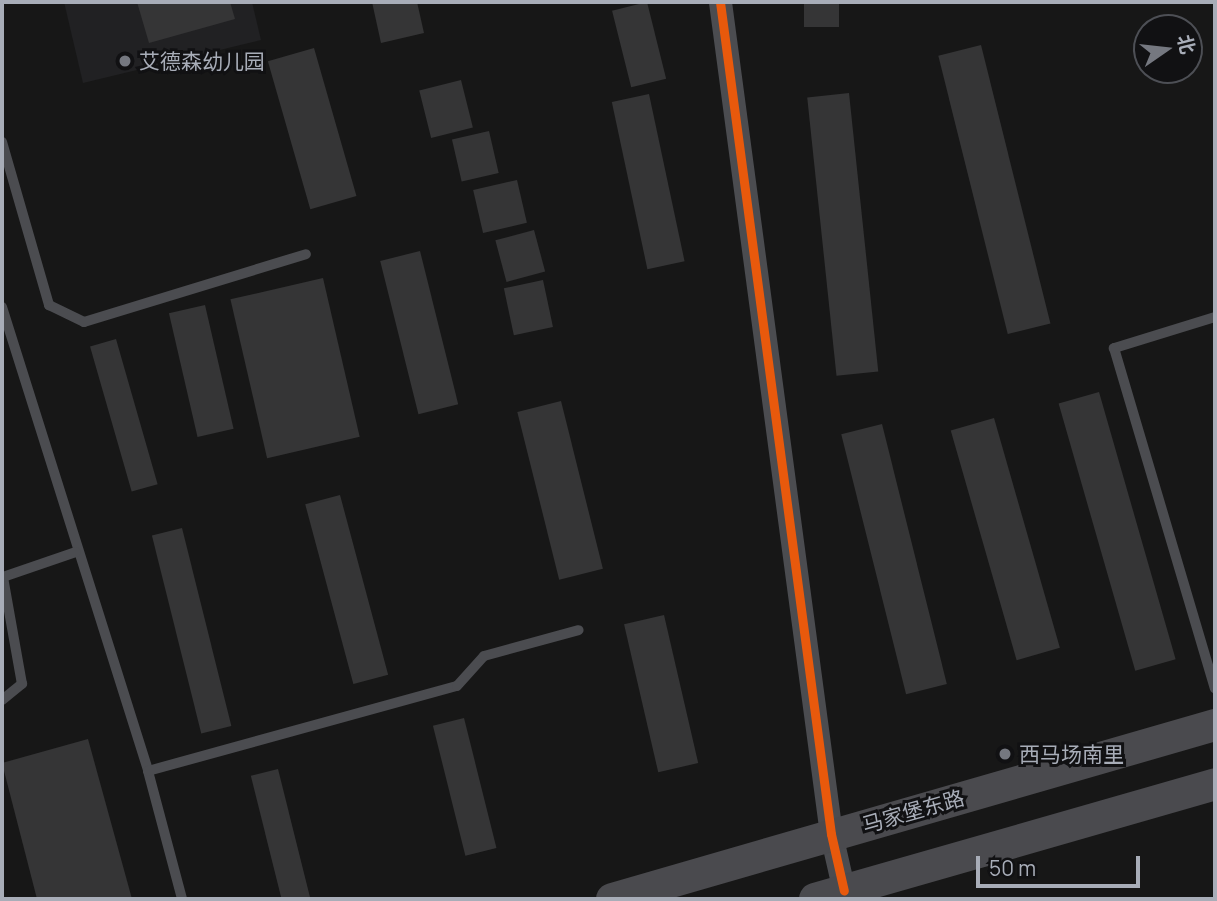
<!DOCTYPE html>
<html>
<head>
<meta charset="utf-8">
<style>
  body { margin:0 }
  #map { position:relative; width:1217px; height:901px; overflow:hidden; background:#171717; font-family:Manrope,"Noto Sans SC",sans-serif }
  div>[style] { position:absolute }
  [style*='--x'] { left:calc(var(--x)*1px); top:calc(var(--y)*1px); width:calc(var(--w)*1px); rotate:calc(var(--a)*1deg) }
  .built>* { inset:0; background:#212123 }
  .building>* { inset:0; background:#353536; transform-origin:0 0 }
  .lane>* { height:10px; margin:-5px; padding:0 5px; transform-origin:5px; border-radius:5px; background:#4b4c50 }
  .street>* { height:23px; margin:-11.5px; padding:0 11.5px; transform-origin:11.5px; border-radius:11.5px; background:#4b4c50 }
  .secondary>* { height:32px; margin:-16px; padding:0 16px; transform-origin:16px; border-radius:16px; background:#4a4a4e }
  .cycleway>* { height:9px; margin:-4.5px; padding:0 4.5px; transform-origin:4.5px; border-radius:4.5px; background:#e8590c }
  .dots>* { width:19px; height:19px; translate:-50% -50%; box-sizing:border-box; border:4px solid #111113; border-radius:50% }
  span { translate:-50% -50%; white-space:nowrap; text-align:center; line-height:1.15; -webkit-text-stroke:6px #111113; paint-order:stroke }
  .poi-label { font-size:21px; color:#a8adb8 }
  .left { translate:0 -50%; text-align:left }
  .street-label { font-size:21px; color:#a8adb8 }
  .frame { position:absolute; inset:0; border:4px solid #a8adb8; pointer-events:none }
  .north { position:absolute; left:1133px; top:14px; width:70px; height:70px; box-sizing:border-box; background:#111113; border:2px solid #4d4f55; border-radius:50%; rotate:76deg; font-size:19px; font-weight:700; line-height:28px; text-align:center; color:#a8adb8 }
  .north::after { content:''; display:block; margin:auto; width:24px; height:32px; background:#757880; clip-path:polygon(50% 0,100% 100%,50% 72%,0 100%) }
  .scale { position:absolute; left:976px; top:856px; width:164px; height:32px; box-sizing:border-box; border:4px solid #a8adb8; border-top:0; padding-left:9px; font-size:21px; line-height:24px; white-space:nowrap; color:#a8adb8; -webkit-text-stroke:5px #111113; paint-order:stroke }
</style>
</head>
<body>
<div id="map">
  <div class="built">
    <i style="clip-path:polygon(64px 2px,252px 2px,261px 40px,83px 83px)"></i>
  </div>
  <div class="building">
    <i style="clip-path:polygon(137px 2px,230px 2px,235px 19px,149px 43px)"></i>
    <i style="clip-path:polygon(372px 2px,417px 2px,424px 33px,381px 43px)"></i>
    <i style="left:647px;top:2px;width:79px;height:36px;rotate:76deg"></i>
    <i style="left:804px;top:2px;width:35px;height:25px"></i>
    <i style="left:981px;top:45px;width:287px;height:44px;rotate:76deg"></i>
    <i style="left:314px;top:48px;width:154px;height:48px;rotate:74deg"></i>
    <i style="left:461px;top:80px;width:49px;height:43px;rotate:76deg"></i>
    <i style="left:849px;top:93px;width:280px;height:42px;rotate:84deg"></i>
    <i style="left:649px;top:94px;width:171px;height:38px;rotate:78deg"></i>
    <i style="left:489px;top:131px;width:43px;height:38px;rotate:77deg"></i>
    <i style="left:517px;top:180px;width:44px;height:45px;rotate:77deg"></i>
    <i style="left:534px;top:230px;width:43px;height:40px;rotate:75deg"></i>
    <i style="left:420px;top:251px;width:158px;height:41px;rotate:76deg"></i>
    <i style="left:323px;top:278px;width:163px;height:95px;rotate:77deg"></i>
    <i style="left:543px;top:280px;width:48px;height:40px;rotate:78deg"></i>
    <i style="left:205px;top:305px;width:127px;height:37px;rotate:77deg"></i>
    <i style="left:116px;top:339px;width:151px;height:27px;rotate:74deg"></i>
    <i style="left:1099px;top:392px;width:278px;height:42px;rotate:74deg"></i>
    <i style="left:561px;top:401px;width:173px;height:45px;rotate:76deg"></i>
    <i style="left:994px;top:418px;width:239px;height:45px;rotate:74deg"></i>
    <i style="left:882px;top:424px;width:268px;height:42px;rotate:76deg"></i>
    <i style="left:340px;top:495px;width:186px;height:36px;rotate:75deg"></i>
    <i style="left:182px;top:528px;width:204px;height:31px;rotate:76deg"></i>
    <i style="left:664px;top:615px;width:152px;height:41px;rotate:77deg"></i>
    <i style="left:464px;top:718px;width:134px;height:32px;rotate:76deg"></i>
    <i style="clip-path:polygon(88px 739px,132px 899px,37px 899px,2px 763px)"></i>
    <i style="left:278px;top:769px;width:134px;height:28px;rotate:76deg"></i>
  </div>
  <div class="lane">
    <i style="--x:2;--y:142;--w:170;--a:73.9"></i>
    <i style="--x:49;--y:305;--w:39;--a:26"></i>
    <i style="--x:84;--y:322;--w:232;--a:-17"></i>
    <i style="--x:2;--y:307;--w:486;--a:72.5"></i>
    <i style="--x:148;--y:771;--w:132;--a:75.1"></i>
    <i style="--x:1215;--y:317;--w:106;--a:162.9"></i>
    <i style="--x:1114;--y:348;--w:355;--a:73.5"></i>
    <i style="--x:2;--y:700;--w:26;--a:-39"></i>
    <i style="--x:22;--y:684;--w:109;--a:-100.1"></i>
    <i style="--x:3;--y:577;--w:77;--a:-18.9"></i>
    <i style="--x:148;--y:771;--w:320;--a:-15.4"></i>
    <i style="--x:457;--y:686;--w:40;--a:-48"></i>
    <i style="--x:484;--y:656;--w:98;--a:-15.3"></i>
  </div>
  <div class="street">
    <i style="--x:720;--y:2;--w:839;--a:82.4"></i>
    <i style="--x:831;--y:834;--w:58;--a:77.2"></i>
  </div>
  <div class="secondary">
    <i style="--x:612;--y:899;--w:628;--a:-16.1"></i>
    <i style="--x:815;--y:899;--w:416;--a:-16"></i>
  </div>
  <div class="cycleway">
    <i style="--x:720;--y:2;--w:839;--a:82.4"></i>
    <i style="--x:831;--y:834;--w:58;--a:77.2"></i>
  </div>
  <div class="dots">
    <i style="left:125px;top:61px;background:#757880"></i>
    <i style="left:1005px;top:754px;background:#757880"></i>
  </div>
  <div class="poi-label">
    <span class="left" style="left:139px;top:61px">艾德森幼儿园</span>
    <span class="left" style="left:1019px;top:754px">西马场南里</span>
  </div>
  <div class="street-label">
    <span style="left:913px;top:811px;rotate:-16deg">马家堡东路</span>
  </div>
  <div class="frame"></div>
  <div class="north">北</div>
  <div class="scale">50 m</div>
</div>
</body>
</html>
